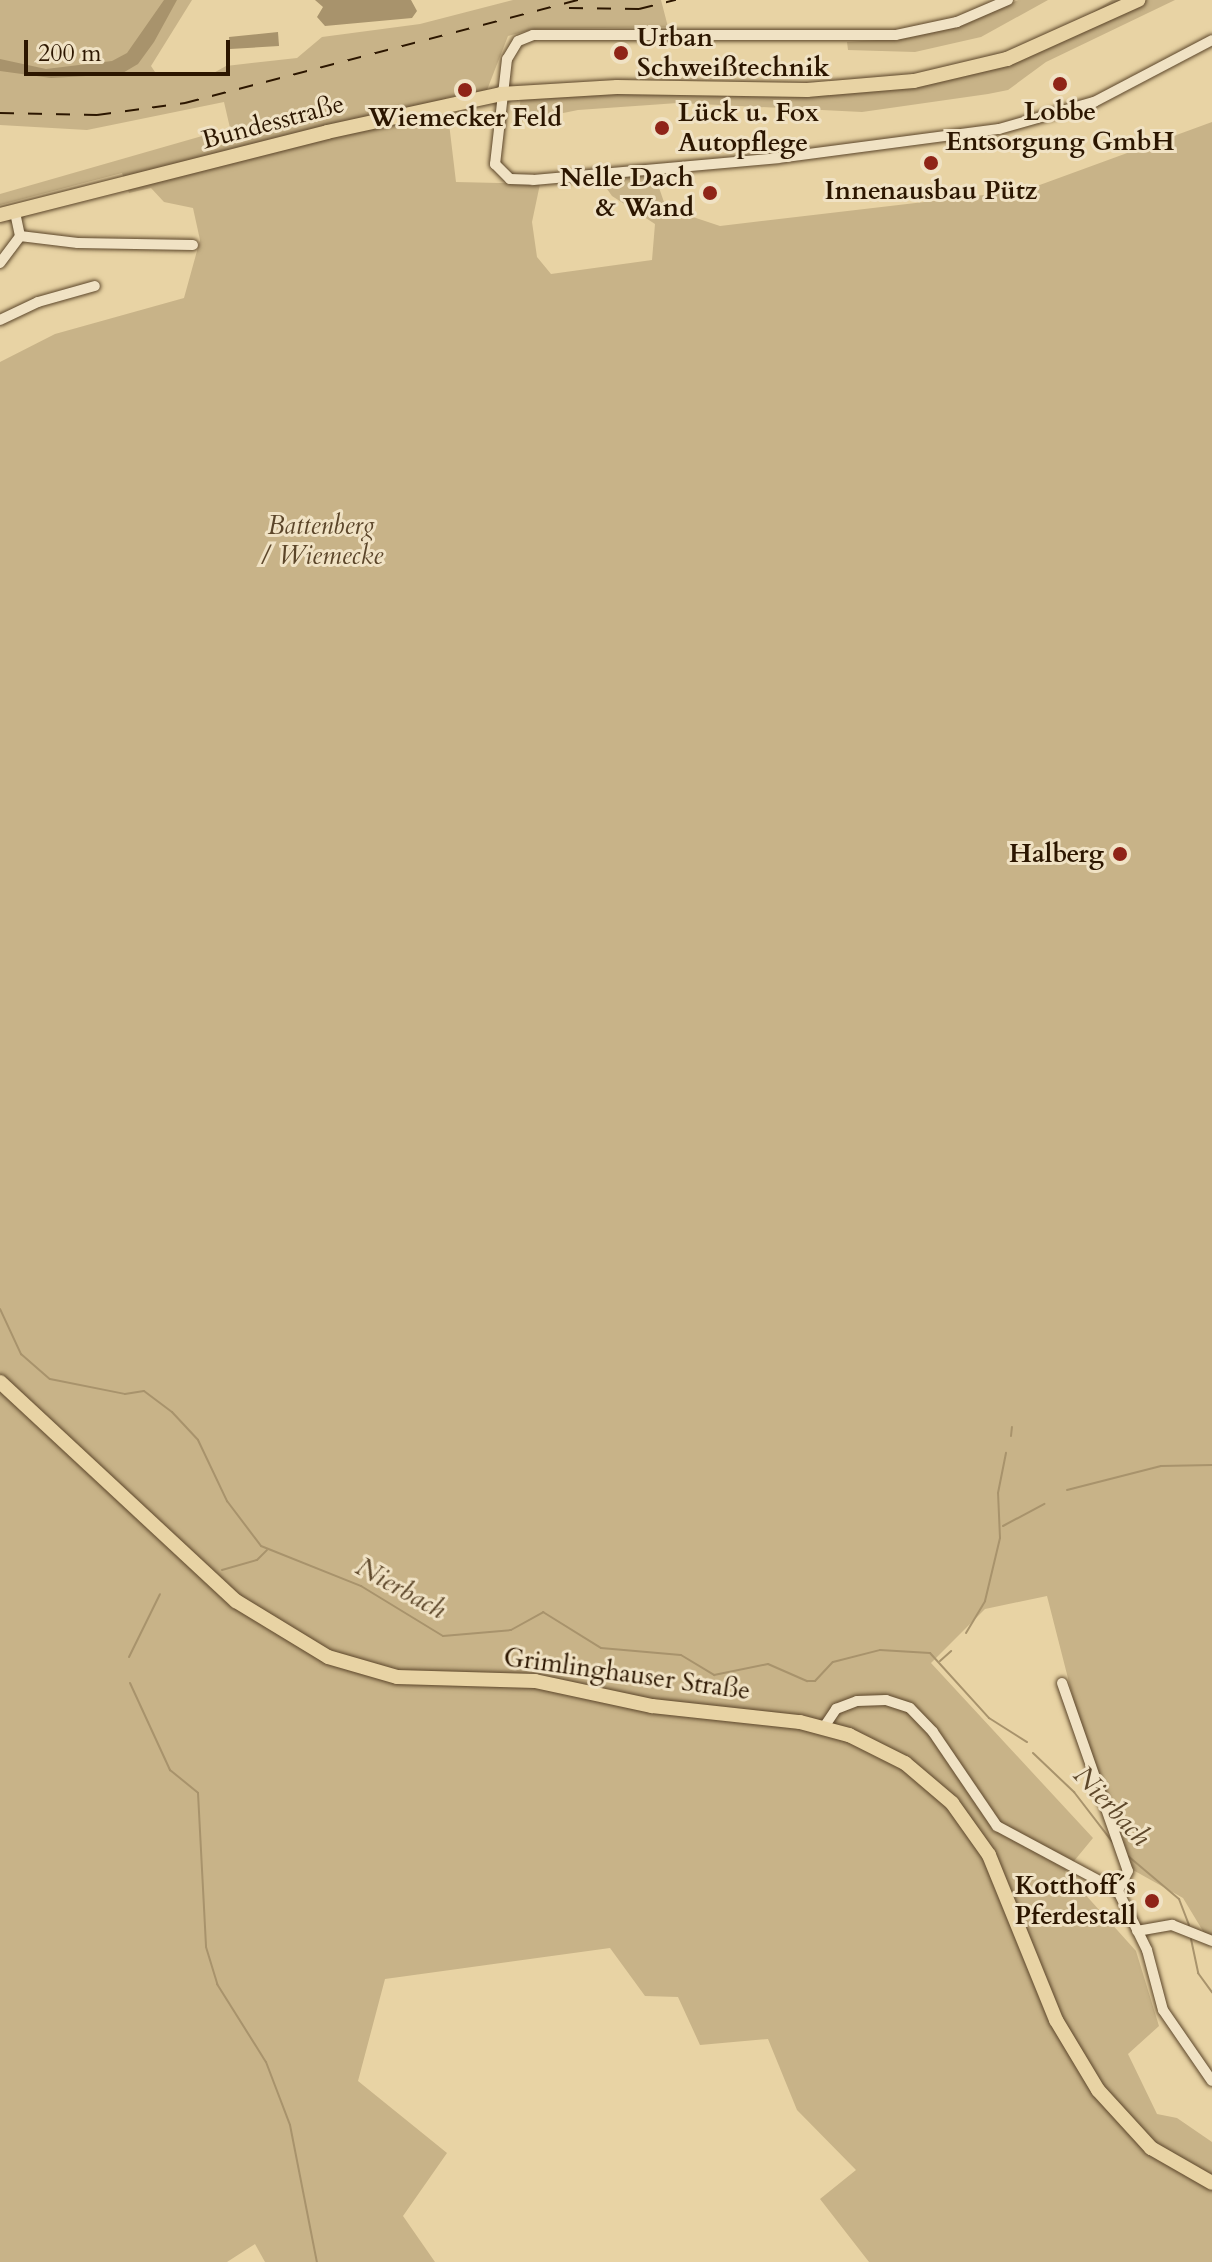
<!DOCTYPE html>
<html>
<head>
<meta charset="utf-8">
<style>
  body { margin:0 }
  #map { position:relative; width:1212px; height:2262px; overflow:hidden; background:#e8d3a4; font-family:Cardo,serif }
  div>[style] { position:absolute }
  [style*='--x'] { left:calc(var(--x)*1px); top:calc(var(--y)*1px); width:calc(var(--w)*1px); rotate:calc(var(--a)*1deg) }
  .green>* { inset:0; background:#c8b388 }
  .water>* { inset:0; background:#a8936c }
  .stream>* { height:2px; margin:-1px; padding:0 1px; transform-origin:1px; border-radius:1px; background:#a8936c }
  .roads { filter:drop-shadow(0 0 2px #5b4529) drop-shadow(0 0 2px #5b4529) }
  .minor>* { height:10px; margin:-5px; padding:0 5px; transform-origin:5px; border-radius:5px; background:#f0e2c4 }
  .major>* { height:14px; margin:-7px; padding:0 7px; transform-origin:7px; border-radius:7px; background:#e8d3a4 }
  .rail>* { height:2px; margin-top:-1px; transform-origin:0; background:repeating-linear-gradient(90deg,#2c1600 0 14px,transparent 0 28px) }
  .dots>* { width:22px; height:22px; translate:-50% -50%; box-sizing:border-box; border:4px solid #f0e2c4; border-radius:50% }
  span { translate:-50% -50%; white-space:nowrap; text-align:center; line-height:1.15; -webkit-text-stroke:6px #f0e2c4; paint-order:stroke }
  .poi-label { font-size:26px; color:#2c1600; font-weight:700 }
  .left { translate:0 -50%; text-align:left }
  .right { translate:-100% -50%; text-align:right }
  .street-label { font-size:26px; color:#2c1600 }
  .park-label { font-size:26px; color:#5b4529; font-style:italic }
  .water-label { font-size:28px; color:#5e482b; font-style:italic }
  .scale { position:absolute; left:24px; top:40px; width:206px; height:36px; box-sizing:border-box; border:4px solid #2c1600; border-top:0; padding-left:10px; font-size:24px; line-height:28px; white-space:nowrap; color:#2c1600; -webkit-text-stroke:6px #f0e2c4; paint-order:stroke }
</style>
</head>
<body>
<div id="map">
  <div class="green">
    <i style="clip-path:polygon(0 0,192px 0,151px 66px,157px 75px,210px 75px,226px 66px,297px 58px,322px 37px,420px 24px,513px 0,661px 0,668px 27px,534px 29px,508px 36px,487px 90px,446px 98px,456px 182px,540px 184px,532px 222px,537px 257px,551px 274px,652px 260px,655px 224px,612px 196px,600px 179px,654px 173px,666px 208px,720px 226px,1026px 190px,1212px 122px,1212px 1946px,1183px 1898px,1133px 1870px,1084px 1741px,1047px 1596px,985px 1609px,931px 1663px,1093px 1838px,1065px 1872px,1136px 1951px,1159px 2026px,1128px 2054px,1157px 2114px,1177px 2118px,1212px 2142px,1212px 2262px,869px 2262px,820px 2199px,856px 2170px,797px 2110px,768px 2039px,700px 2045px,678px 1997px,645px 1996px,610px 1948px,385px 1979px,358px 2081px,447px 2153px,403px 2216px,435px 2262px,265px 2262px,255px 2244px,227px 2262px,0 2262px,0 362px,55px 334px,184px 298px,200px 240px,193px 208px,164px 202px,151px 188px,129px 193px,122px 173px,0 205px,0 194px,230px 128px,224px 102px,87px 130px,0 125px)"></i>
    <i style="clip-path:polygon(1018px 0,1048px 0,981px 37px,915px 52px,848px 50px,847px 42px,907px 38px,964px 25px)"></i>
    <i style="clip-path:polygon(1112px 0,1175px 0,1046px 62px,1008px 90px,988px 94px,862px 112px,678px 103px,578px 110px,519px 122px,521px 88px,649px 80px,804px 85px,885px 81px,987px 60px,1062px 32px)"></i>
  </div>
  <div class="water">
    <i style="clip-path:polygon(164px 0,177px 0,154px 42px,138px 64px,121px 74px,51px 78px,0 71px,0 59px,46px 69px,112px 61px,127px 53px)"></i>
    <i style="clip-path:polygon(315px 0,411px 0,417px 11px,412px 18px,325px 26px,317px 17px,323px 7px)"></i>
    <i style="clip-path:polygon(278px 32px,279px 46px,230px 49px,229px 37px)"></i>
  </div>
  <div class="stream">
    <i style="--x:0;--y:1309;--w:50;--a:65"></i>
    <i style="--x:21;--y:1354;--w:38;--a:41"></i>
    <i style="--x:50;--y:1379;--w:76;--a:11.3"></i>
    <i style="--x:125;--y:1394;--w:19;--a:-9"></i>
    <i style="--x:144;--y:1391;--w:35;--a:37"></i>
    <i style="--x:172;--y:1412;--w:38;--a:47"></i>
    <i style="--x:198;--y:1440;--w:68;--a:64.6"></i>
    <i style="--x:227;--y:1501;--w:56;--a:52.9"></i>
    <i style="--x:261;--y:1546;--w:108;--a:21.8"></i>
    <i style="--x:361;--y:1586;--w:96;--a:31.4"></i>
    <i style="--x:443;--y:1636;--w:68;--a:-5"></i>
    <i style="--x:511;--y:1630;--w:37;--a:-29"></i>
    <i style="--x:543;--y:1612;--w:68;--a:31.8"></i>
    <i style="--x:601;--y:1648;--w:80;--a:5"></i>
    <i style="--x:681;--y:1655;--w:39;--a:31"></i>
    <i style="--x:714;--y:1675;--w:55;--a:-11.5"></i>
    <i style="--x:768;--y:1664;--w:43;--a:23.6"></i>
    <i style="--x:807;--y:1681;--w:8;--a:0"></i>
    <i style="--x:815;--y:1681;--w:26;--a:-47"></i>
    <i style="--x:833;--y:1662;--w:49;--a:-14.3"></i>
    <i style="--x:880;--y:1650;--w:50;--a:3.4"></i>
    <i style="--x:930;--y:1653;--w:88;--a:47.8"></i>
    <i style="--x:989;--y:1718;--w:45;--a:32.3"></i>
    <i style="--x:1011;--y:1436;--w:9;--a:-84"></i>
    <i style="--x:1067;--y:1490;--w:97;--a:-14.3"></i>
    <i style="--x:1161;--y:1466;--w:51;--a:-1.1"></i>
    <i style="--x:1003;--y:1526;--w:47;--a:-28.2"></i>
    <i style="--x:222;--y:1570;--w:36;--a:-16"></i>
    <i style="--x:257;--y:1560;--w:14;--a:-45"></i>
    <i style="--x:966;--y:1633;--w:37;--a:-59"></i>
    <i style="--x:985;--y:1601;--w:65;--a:-76.6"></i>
    <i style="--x:1000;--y:1538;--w:45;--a:-92.5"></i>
    <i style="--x:998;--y:1493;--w:41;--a:-78.7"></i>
    <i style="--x:129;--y:1657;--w:70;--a:-63.8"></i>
    <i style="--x:940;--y:1661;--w:15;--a:-42"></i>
    <i style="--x:130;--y:1683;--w:96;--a:65.3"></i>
    <i style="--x:170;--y:1770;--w:36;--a:39"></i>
    <i style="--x:198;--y:1793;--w:154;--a:87"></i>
    <i style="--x:206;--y:1947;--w:39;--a:73"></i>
    <i style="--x:217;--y:1984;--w:92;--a:57.9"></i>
    <i style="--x:266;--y:2062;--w:67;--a:69.1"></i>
    <i style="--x:290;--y:2125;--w:140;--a:78.9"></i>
    <i style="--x:1033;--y:1753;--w:57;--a:43.6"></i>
    <i style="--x:1074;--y:1792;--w:66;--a:52.4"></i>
    <i style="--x:1128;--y:1856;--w:67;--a:40.1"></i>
    <i style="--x:1179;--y:1899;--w:28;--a:69"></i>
    <i style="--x:1191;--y:1939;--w:35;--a:78"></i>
    <i style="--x:1198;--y:1973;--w:24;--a:54"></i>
  </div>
  <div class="roads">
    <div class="minor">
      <i style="--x:1008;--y:0;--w:56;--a:156.7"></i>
      <i style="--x:957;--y:22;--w:62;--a:168"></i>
      <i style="--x:896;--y:35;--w:363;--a:180"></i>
      <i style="--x:533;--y:35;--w:16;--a:158"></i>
      <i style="--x:518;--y:41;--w:21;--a:121"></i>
      <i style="--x:507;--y:59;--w:106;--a:96.5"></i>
      <i style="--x:495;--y:164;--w:21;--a:45"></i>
      <i style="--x:510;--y:179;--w:23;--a:2"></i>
      <i style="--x:533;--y:180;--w:246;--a:-5.1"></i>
      <i style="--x:778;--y:158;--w:223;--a:-7.5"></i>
      <i style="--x:999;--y:129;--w:99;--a:-15.9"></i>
      <i style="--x:1094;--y:102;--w:133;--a:-27.7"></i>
      <i style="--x:20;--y:236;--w:58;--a:6.9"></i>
      <i style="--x:78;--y:243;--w:115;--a:1"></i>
      <i style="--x:0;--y:263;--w:34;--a:-53"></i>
      <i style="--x:20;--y:236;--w:25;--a:-102"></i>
      <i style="--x:0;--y:320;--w:42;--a:-25.3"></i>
      <i style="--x:38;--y:302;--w:59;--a:-15.7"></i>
      <i style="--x:1062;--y:1683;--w:199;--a:70.7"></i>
      <i style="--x:1128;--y:1871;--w:22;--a:117"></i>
      <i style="--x:1118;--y:1891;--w:66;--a:63.8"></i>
      <i style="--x:1147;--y:1950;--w:62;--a:75.1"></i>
      <i style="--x:1163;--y:2010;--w:86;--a:55.4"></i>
      <i style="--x:824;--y:1727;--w:22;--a:-56"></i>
      <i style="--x:836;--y:1709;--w:22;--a:-21"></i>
      <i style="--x:857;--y:1701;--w:29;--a:-2"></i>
      <i style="--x:886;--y:1700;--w:25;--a:18"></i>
      <i style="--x:910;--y:1708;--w:33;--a:46"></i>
      <i style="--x:933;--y:1732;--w:114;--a:55.8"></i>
      <i style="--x:997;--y:1826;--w:137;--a:28.2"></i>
      <i style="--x:1137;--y:1931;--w:36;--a:-10"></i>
      <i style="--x:1172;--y:1925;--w:43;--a:21.8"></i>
    </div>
    <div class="major">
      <i style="--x:0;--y:215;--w:337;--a:-14.2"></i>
      <i style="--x:327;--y:132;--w:178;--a:-12.3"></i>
      <i style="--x:501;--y:94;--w:116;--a:-3.5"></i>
      <i style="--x:617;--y:87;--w:190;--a:0.9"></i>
      <i style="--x:807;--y:90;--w:107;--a:-4.8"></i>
      <i style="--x:914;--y:81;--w:96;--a:-13.3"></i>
      <i style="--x:1007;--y:59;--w:144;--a:-24.2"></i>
      <i style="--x:0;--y:1382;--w:322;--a:42.9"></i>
      <i style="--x:236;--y:1601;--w:108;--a:31.3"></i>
      <i style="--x:328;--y:1657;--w:72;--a:16.2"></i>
      <i style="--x:397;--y:1677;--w:138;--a:1.7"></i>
      <i style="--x:535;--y:1681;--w:120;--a:12.1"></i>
      <i style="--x:652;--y:1706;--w:149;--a:6.2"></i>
      <i style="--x:800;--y:1722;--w:51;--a:14.9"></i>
      <i style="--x:849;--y:1735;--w:63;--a:26.6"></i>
      <i style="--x:905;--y:1763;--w:62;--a:40.4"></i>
      <i style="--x:952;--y:1803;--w:64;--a:54.6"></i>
      <i style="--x:989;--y:1855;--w:178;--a:67.9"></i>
      <i style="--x:1056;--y:2020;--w:82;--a:59"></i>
      <i style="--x:1098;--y:2090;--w:79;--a:47.6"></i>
      <i style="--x:1151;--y:2148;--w:70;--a:29.8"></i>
    </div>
  </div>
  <div class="rail">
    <i style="--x:569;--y:8;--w:70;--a:0.8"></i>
    <i style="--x:639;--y:9;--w:38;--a:-14"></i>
    <i style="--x:0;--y:113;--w:97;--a:1.2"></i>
    <i style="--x:97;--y:115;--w:89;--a:-7.8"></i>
    <i style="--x:185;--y:103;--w:407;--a:-14.7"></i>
  </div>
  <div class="dots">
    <i style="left:621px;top:53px;background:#8f2418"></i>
    <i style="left:1060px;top:84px;background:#8f2418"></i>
    <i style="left:465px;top:90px;background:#8f2418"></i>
    <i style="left:662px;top:128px;background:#8f2418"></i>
    <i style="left:931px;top:163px;background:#8f2418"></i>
    <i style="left:710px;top:193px;background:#8f2418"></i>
    <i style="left:1120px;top:854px;background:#8f2418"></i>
    <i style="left:1152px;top:1901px;background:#8f2418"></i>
  </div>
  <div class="poi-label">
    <span class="left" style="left:637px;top:53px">Urban<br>Schweißtechnik</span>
    <span style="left:1060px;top:127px">Lobbe<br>Entsorgung GmbH</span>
    <span class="left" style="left:678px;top:128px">Lück u. Fox<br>Autopflege</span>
    <span style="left:465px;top:118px">Wiemecker Feld</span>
    <span class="right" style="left:694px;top:193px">Nelle Dach<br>&amp; Wand</span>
    <span style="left:931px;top:191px">Innenausbau Pütz</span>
    <span class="right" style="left:1104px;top:854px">Halberg</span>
    <span class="right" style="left:1136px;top:1901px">Kotthoff´s<br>Pferdestall</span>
  </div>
  <div class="street-label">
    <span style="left:273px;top:122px;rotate:-15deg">Bundesstraße</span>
    <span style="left:627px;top:1674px;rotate:8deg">Grimlinghauser Straße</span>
  </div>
  <div class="park-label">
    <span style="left:321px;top:541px">Battenberg<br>/ Wiemecke</span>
  </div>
  <div class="water-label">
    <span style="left:401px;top:1588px;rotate:29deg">Nierbach</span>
    <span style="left:1112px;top:1806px;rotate:47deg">Nierbach</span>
  </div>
  <div class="scale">200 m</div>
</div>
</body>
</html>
